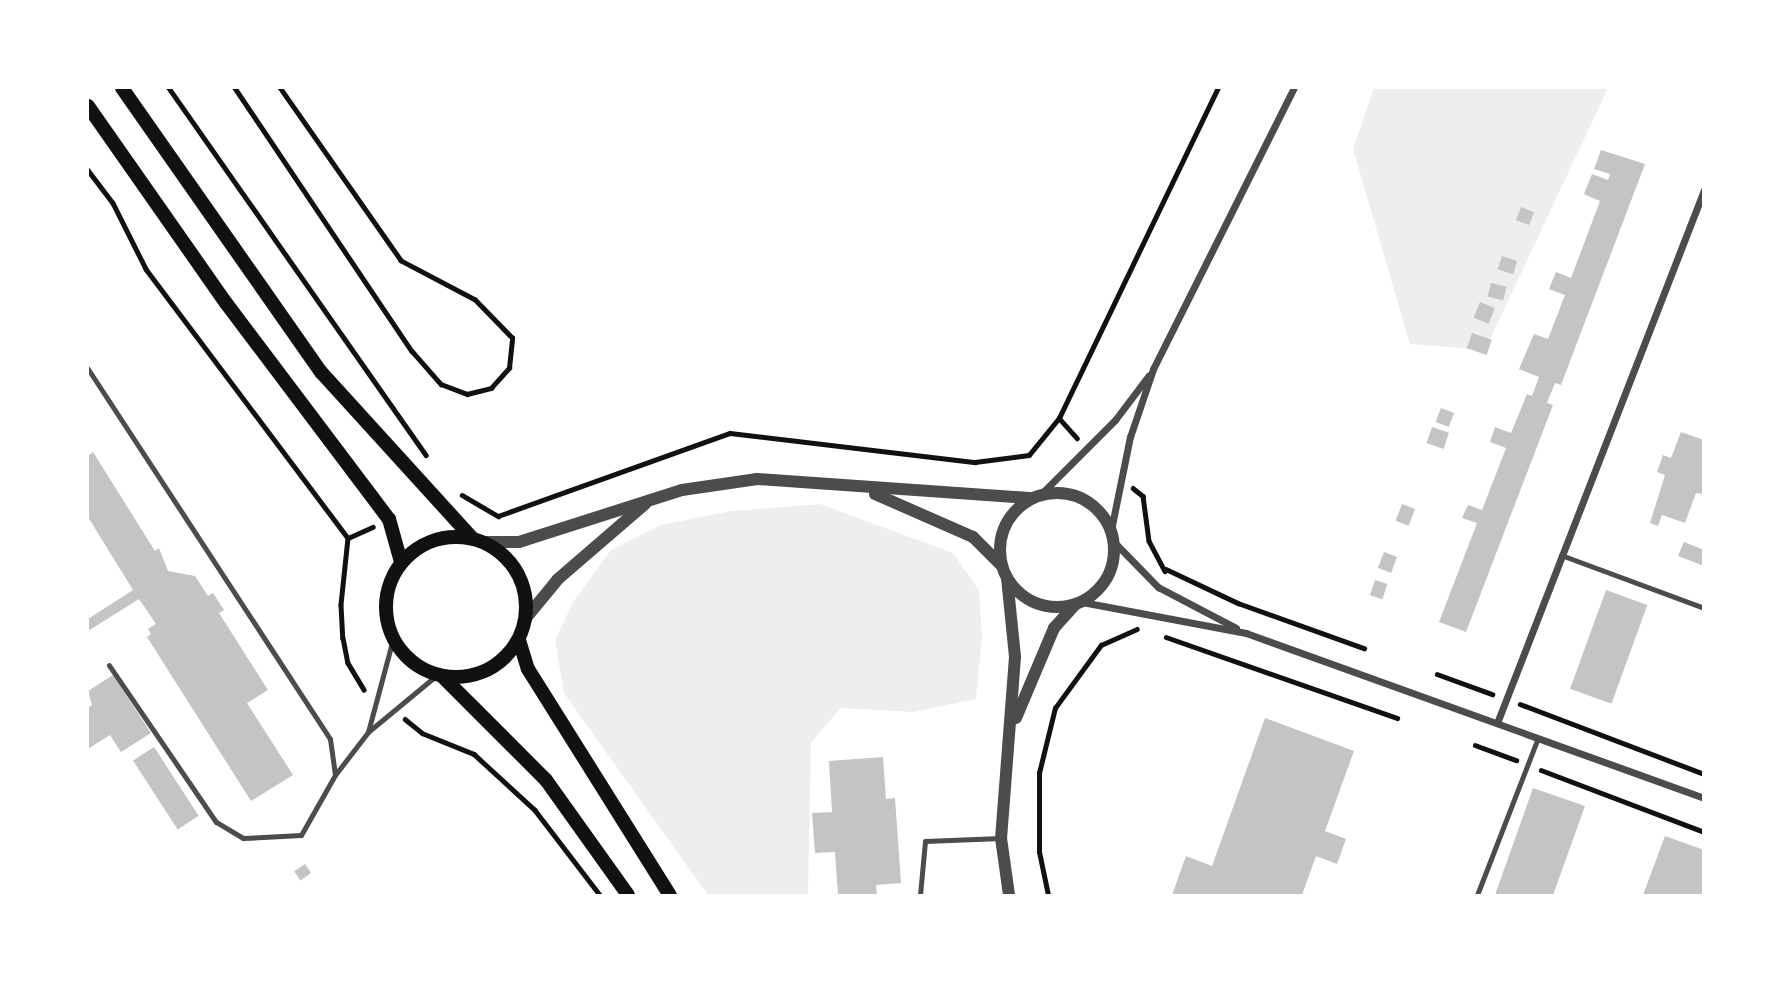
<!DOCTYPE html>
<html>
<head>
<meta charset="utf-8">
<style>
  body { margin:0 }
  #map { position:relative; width:1791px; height:983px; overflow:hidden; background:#fff; font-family:"Source Sans 3",sans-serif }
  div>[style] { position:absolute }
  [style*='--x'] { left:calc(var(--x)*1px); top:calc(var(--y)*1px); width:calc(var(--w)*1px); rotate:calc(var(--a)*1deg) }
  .green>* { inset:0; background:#eee }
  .building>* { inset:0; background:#c4c4c4; transform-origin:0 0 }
  .path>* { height:4.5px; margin:-2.25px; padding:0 2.25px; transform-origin:2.25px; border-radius:2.25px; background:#111 }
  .service>* { height:5px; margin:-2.5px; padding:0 2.5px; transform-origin:2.5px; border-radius:2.5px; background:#4c4c4c }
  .minor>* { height:7px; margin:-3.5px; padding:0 3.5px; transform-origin:3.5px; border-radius:3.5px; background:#4c4c4c }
  .tertiary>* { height:12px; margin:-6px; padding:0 6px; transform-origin:6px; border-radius:6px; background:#4c4c4c }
  .tertiary>.ring { margin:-6px; padding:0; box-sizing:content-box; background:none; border:12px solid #4c4c4c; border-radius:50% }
  .secondary>* { height:14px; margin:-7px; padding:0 7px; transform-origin:7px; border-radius:7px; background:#111 }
  .secondary>.ring { margin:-7px; padding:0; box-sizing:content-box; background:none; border:14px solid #111; border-radius:50% }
  span { translate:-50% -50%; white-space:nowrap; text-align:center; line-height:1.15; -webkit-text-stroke:7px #fff; paint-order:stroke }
  .frame { position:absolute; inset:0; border:89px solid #fff; pointer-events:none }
</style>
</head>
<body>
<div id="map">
  <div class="green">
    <i style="clip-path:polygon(1374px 88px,1608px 88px,1485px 350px,1410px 344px,1353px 149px)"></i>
    <i style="clip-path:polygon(820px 504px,953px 553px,979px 590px,982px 638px,976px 699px,913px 712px,841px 708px,811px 743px,808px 895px,708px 895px,564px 693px,555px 641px,573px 602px,611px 550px,661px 525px,731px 511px)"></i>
  </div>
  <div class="building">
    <i style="clip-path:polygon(1601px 150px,1645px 164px,1561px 385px,1555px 383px,1547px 403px,1553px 405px,1466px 632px,1439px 622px,1477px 523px,1462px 518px,1468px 505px,1482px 510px,1506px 448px,1490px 442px,1495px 427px,1511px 433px,1527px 394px,1532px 396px,1539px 377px,1519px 369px,1534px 334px,1548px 339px,1565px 295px,1549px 289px,1556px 272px,1571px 278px,1600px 201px,1584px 194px,1592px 174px,1608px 180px,1610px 174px,1594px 169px)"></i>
    <i style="left:1521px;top:207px;width:14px;height:14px;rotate:21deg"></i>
    <i style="left:1502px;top:256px;width:16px;height:14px;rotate:18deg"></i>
    <i style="left:1491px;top:283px;width:16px;height:14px;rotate:14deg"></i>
    <i style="left:1480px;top:302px;width:16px;height:17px;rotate:22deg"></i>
    <i style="left:1472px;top:333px;width:21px;height:16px;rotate:19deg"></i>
    <i style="left:1441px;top:408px;width:14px;height:15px;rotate:21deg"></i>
    <i style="left:1432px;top:427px;width:18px;height:17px;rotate:19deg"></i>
    <i style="clip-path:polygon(1681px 432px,1704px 440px,1704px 494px,1696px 493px,1685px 523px,1662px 515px,1658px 526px,1650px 523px,1665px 475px,1657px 472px,1663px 455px,1671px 458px)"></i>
    <i style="clip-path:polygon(93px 452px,155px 551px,159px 548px,168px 571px,195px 576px,208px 596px,213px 593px,224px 610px,219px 613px,268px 690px,247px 703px,293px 775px,251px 801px,147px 637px,151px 634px,148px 629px,156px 624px,139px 599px,88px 631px,88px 619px,133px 590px,88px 517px,88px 456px)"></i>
    <i style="left:1402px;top:504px;width:14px;height:18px;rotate:21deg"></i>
    <i style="clip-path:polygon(1684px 542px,1704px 550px,1704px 566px,1678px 556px)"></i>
    <i style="left:1384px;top:552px;width:14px;height:17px;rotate:21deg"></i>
    <i style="left:1375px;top:580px;width:13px;height:16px;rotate:18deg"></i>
    <i style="left:1606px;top:590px;width:44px;height:105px;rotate:20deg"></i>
    <i style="clip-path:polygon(113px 675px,151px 733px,121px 752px,110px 735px,88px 749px,88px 708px,92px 705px,88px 691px)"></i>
    <i style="clip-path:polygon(1265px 718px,1354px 751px,1325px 831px,1346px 839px,1337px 864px,1316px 856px,1302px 895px,1172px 895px,1186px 856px,1212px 866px)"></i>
    <i style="left:154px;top:747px;width:82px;height:25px;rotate:57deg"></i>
    <i style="clip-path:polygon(883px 757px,886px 799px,895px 798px,901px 883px,876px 885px,877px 895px,838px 895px,835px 852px,815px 853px,812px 813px,832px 812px,829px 761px)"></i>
    <i style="clip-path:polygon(1533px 788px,1585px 806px,1553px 895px,1495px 895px)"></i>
    <i style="clip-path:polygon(1665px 836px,1704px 850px,1702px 895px,1643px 895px)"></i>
    <i style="left:305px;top:864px;width:11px;height:13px;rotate:56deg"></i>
  </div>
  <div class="path">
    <i style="--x:169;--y:88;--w:448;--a:55"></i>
    <i style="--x:235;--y:88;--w:317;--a:56.1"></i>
    <i style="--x:412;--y:351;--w:44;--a:48.7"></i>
    <i style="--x:441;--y:384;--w:28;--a:21"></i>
    <i style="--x:467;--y:394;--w:25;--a:-14"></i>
    <i style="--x:491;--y:388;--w:27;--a:-48"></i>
    <i style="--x:509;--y:368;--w:30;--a:-84"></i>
    <i style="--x:512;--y:338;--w:53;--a:-134.2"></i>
    <i style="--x:475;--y:300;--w:84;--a:-152.2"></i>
    <i style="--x:401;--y:261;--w:211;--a:-125"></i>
    <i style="--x:88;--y:170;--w:41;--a:52.9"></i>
    <i style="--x:113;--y:203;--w:74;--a:63.4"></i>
    <i style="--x:146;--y:269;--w:336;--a:53.1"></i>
    <i style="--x:348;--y:538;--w:67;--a:96"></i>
    <i style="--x:341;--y:605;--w:33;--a:87"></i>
    <i style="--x:343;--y:638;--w:25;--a:79"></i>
    <i style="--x:348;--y:663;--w:31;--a:59"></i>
    <i style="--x:1059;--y:418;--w:27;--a:48"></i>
    <i style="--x:1133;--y:488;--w:13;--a:39"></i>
    <i style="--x:1143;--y:496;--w:45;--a:82.4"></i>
    <i style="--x:1149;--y:541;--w:34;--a:62"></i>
    <i style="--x:462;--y:495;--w:42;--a:30.3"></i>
    <i style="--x:498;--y:516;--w:246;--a:-19.7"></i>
    <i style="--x:730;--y:433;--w:247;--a:6.8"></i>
    <i style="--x:975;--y:462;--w:54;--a:-7.4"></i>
    <i style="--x:1029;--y:455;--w:48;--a:-51"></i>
    <i style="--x:1059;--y:418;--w:366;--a:-64.3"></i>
    <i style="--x:348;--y:538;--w:27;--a:-24"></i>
    <i style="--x:1166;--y:569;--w:80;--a:25.3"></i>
    <i style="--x:1238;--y:603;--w:134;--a:19.7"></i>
    <i style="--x:1166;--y:637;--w:245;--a:19.3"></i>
    <i style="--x:1437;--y:674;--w:59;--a:20"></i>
    <i style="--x:1520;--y:704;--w:197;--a:20.8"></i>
    <i style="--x:405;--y:719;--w:22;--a:39"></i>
    <i style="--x:422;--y:733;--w:56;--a:22"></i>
    <i style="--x:474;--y:754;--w:83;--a:42.6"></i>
    <i style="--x:535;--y:810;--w:107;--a:52.6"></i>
    <i style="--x:1475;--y:745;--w:44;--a:20.1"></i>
    <i style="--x:1541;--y:770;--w:174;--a:20.8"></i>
    <i style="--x:1048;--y:895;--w:44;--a:-101.8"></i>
    <i style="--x:1039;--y:852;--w:79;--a:-90"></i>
    <i style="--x:1039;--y:773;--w:67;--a:-76.2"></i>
    <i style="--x:1055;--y:708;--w:78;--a:-53.9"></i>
    <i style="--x:1101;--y:645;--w:39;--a:-24"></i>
  </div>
  <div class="service">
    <i style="--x:88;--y:369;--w:442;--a:56.8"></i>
    <i style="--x:330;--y:739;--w:36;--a:82"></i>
    <i style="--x:335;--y:775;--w:69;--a:119.5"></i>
    <i style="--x:301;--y:835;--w:58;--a:177"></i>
    <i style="--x:243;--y:838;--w:31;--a:-149"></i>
    <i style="--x:216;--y:822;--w:190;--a:-124.3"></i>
    <i style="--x:1561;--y:555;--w:153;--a:20.3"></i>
    <i style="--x:368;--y:732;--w:96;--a:-75"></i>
    <i style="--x:335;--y:775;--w:54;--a:-52.5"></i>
    <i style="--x:368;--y:732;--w:89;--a:-39.6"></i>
    <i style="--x:920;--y:895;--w:54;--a:-84.7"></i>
    <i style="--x:925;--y:841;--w:76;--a:-2.3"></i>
    <i style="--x:1477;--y:895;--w:168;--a:-68.8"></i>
  </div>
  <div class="minor">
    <i style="--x:1041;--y:494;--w:105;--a:-45"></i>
    <i style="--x:1115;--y:420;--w:56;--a:-52.9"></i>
    <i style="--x:1111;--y:530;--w:95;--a:-78.5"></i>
    <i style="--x:1130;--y:437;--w:72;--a:-71.3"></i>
    <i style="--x:1153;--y:369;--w:314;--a:-63.4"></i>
    <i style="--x:1115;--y:543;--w:62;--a:45.7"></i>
    <i style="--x:1158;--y:587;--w:88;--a:27.7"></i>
    <i style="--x:1082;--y:602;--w:167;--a:10.7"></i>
    <i style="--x:1246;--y:633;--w:487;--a:19.8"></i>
    <i style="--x:1497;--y:723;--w:572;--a:-68.78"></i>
  </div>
  <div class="tertiary">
    <i class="ring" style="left:1000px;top:493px;width:102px;height:102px"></i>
    <i style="--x:875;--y:494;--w:107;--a:23.7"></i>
    <i style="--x:973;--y:537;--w:40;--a:45"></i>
    <i style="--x:486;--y:542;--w:33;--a:0"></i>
    <i style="--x:519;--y:542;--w:171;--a:-17.7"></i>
    <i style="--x:682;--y:490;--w:76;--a:-8.3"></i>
    <i style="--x:757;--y:479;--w:276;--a:4"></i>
    <i style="--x:1007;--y:578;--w:79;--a:84.2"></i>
    <i style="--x:1015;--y:657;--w:182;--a:94.4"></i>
    <i style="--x:1001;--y:838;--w:58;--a:82"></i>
    <i style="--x:526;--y:618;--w:50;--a:-50.6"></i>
    <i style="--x:558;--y:579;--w:115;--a:-40.8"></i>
    <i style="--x:1016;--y:718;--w:98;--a:-67.1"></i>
    <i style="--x:1054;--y:628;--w:31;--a:-48"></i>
  </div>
  <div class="secondary">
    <i style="--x:122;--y:88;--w:347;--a:55"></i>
    <i style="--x:321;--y:372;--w:224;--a:47.7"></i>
    <i style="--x:88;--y:106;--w:241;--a:55"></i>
    <i style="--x:226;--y:303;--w:271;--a:53"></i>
    <i style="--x:389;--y:519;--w:45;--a:74.4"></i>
    <i class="ring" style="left:386px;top:537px;width:126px;height:126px"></i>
    <i style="--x:519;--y:640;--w:30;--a:73"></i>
    <i style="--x:528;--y:669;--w:267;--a:57.9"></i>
    <i style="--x:442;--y:676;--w:147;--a:45"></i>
    <i style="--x:546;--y:780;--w:141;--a:54.5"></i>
  </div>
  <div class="frame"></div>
</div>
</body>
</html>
